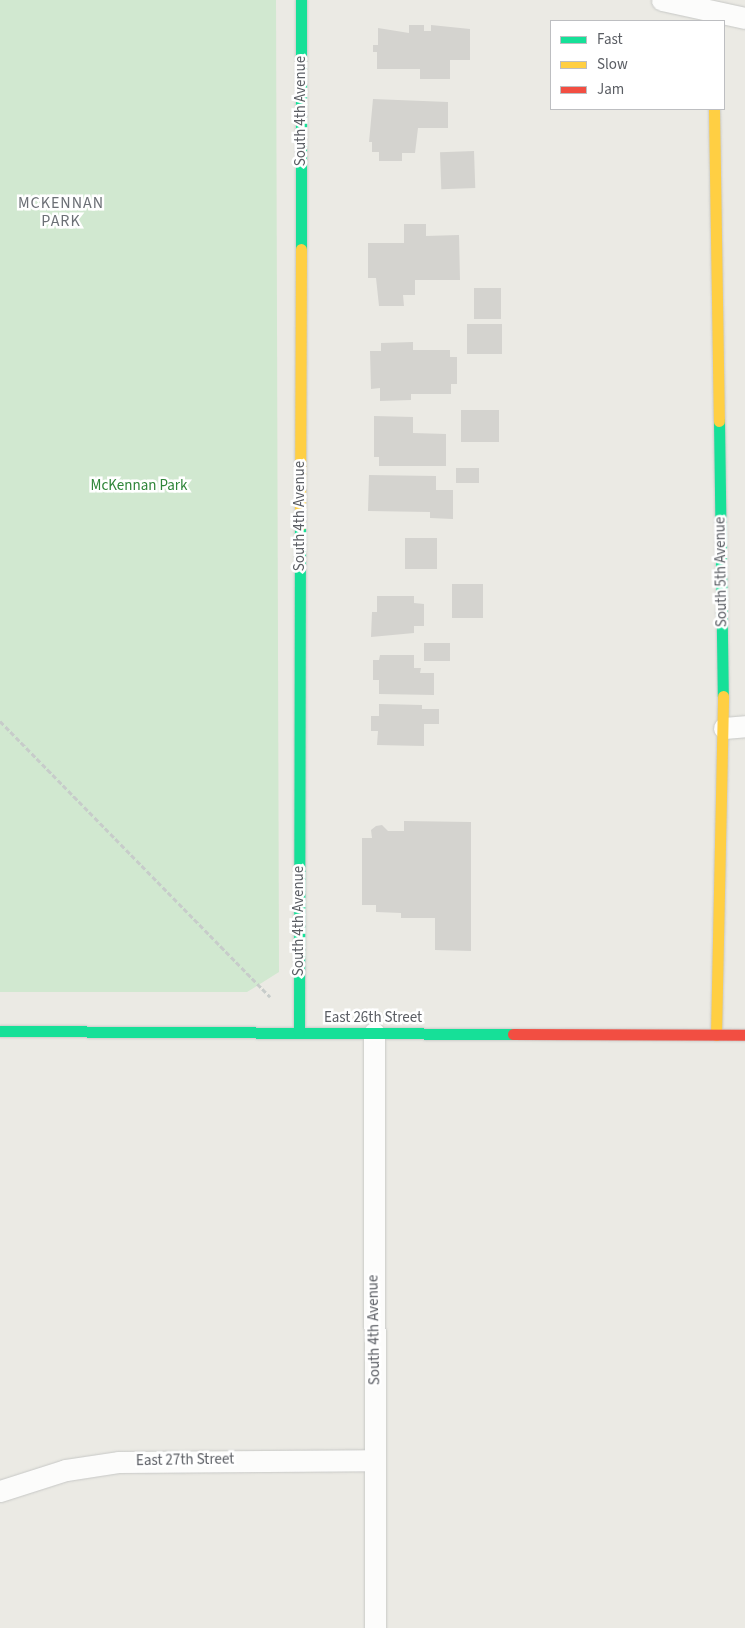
<!DOCTYPE html>
<html>
<head>
<meta charset="utf-8">
<style>
  body { margin:0 }
  #map { position:relative; width:745px; height:1628px; overflow:hidden; background:#ebeae4; font-family:"Source Sans 3",sans-serif }
  div>[style] { position:absolute }
  [style*='--x'] { left:calc(var(--x)*1px); top:calc(var(--y)*1px); width:calc(var(--w)*1px); rotate:calc(var(--a)*1deg) }
  .green>* { inset:0; background:#d1e8d0 }
  .building>* { inset:0; background:#d4d3cf; transform-origin:0 0 }
  .path>* { height:3px; margin-top:-1.5px; transform-origin:0; background:repeating-linear-gradient(90deg,#c7ccca 0 5px,transparent 0 7.5px) }
  .roads { filter:drop-shadow(0 0 1px #c7c8c6) drop-shadow(0 0 1px #c7c8c6) }
  .street>* { height:21px; margin:-10.5px; padding:0 10.5px; transform-origin:10.5px; border-radius:10.5px; background:#fcfcfb }
  .fast>* { height:11px; margin:-5.5px; padding:0 5.5px; transform-origin:5.5px; border-radius:5.5px; background:#16e098 }
  .slow>* { height:11px; margin:-5.5px; padding:0 5.5px; transform-origin:5.5px; border-radius:5.5px; background:#ffcf43 }
  .jam>* { height:11px; margin:-5.5px; padding:0 5.5px; transform-origin:5.5px; border-radius:5.5px; background:#f24e42 }
  span { translate:-50% -50%; white-space:nowrap; text-align:center; line-height:1.15; -webkit-text-stroke:5px #fff; paint-order:stroke }
  .street-label { font-size:15px; color:#5a5d63 }
  .park-label { font-size:15px; color:#2f8539 }
  .neighbourhood-label { font-size:16px; color:#6b6f75; letter-spacing:1px }
  .legend { position:absolute; left:550px; top:20px; width:175px; height:90px; box-sizing:border-box; background:#fff; border:1px solid #bdbec1; margin:0; padding:6px 9px; list-style:none; font-size:15px; color:#5a5d63 }
  .legend li { display:flex; align-items:center; gap:10px; height:25px }
  .legend b { width:25px; border:1px solid #bdbec1 }
</style>
</head>
<body>
<div id="map">
  <div class="green">
    <i style="clip-path:polygon(0 0,276px 0,279px 972px,247px 992px,0 992px)"></i>
  </div>
  <div class="building">
    <i style="clip-path:polygon(409px 25px,424px 25px,424px 31px,431px 31px,431px 25px,470px 29px,470px 60px,450px 60px,450px 79px,420px 79px,420px 69px,377px 69px,377px 52px,373px 52px,373px 45px,378px 45px,378px 28px,409px 33px)"></i>
    <i style="clip-path:polygon(373px 99px,448px 102px,448px 128px,418px 128px,415px 153px,402px 153px,402px 161px,379px 161px,379px 152px,372px 152px,372px 142px,369px 142px)"></i>
    <i style="left:474px;top:151px;width:37px;height:34px;rotate:88deg"></i>
    <i style="clip-path:polygon(404px 224px,426px 224px,426px 236px,459px 235px,460px 280px,415px 280px,415px 295px,403px 295px,404px 306px,379px 306px,376px 278px,368px 278px,368px 243px,404px 243px)"></i>
    <i style="left:474px;top:288px;width:27px;height:31px"></i>
    <i style="left:467px;top:324px;width:35px;height:30px"></i>
    <i style="clip-path:polygon(413px 342px,413px 350px,450px 350px,450px 357px,457px 357px,457px 384px,451px 384px,451px 394px,411px 394px,411px 400px,380px 401px,380px 388px,371px 389px,370px 351px,381px 351px,381px 343px)"></i>
    <i style="left:461px;top:410px;width:38px;height:32px"></i>
    <i style="clip-path:polygon(374px 416px,413px 417px,413px 433px,446px 434px,446px 466px,379px 466px,379px 457px,374px 457px)"></i>
    <i style="left:456px;top:468px;width:23px;height:15px"></i>
    <i style="clip-path:polygon(369px 475px,436px 476px,436px 490px,453px 490px,453px 519px,430px 518px,430px 512px,368px 511px)"></i>
    <i style="left:405px;top:538px;width:32px;height:31px"></i>
    <i style="left:452px;top:584px;width:31px;height:34px"></i>
    <i style="clip-path:polygon(377px 596px,414px 596px,414px 603px,424px 604px,424px 626px,414px 626px,414px 633px,371px 637px,372px 612px,377px 612px)"></i>
    <i style="left:424px;top:643px;width:26px;height:18px"></i>
    <i style="clip-path:polygon(380px 655px,414px 655px,414px 668px,421px 668px,420px 673px,434px 673px,434px 695px,379px 694px,379px 680px,373px 680px,373px 660px,379px 660px)"></i>
    <i style="clip-path:polygon(379px 704px,422px 705px,422px 709px,439px 709px,439px 724px,424px 724px,424px 746px,377px 745px,378px 731px,371px 731px,371px 716px,379px 716px)"></i>
    <i style="clip-path:polygon(404px 821px,471px 822px,471px 951px,435px 950px,435px 918px,401px 918px,401px 913px,376px 912px,376px 905px,362px 905px,362px 838px,372px 838px,371px 830px,376px 826px,382px 825px,388px 831px,404px 831px)"></i>
  </div>
  <div class="path">
    <i style="--x:0;--y:721;--w:386;--a:45.6"></i>
  </div>
  <div class="roads">
    <div class="street">
      <i style="--x:662;--y:0;--w:85;--a:12.2"></i>
      <i style="--x:724;--y:728;--w:21;--a:-5"></i>
      <i style="--x:374;--y:1033;--w:595;--a:89.9"></i>
      <i style="--x:0;--y:1491;--w:69;--a:-17.7"></i>
      <i style="--x:66;--y:1470;--w:54;--a:-8.6"></i>
      <i style="--x:119;--y:1462;--w:256;--a:-0.4"></i>
    </div>
    <div class="fast">
      <i style="--x:301;--y:249;--w:249;--a:-90"></i>
      <i style="--x:719;--y:421;--w:275;--a:89.2"></i>
      <i style="--x:0;--y:1031;--w:513;--a:0.34"></i>
      <i style="--x:299;--y:1032;--w:507;--a:-89.89"></i>
    </div>
    <div class="slow">
      <i style="--x:714;--y:109;--w:312;--a:89.1"></i>
      <i style="--x:300;--y:525;--w:276;--a:-89.8"></i>
      <i style="--x:716;--y:1035;--w:339;--a:-88.8"></i>
    </div>
    <div class="jam">
      <i style="--x:513;--y:1034;--w:232;--a:0.2"></i>
    </div>
  </div>
  <div class="street-label">
    <span style="left:301px;top:111px;rotate:-90deg">South 4th Avenue</span>
    <span style="left:300px;top:516px;rotate:-90deg">South 4th Avenue</span>
    <span style="left:721px;top:572px;rotate:-91deg">South 5th Avenue</span>
    <span style="left:299px;top:921px;rotate:-90deg">South 4th Avenue</span>
    <span style="left:373px;top:1018px">East 26th Street</span>
    <span style="left:374px;top:1330px;rotate:-91deg">South 4th Avenue</span>
    <span style="left:185px;top:1460px;rotate:-1deg">East 27th Street</span>
  </div>
  <div class="park-label">
    <span style="left:139px;top:486px">McKennan Park</span>
  </div>
  <div class="neighbourhood-label">
    <span style="left:61px;top:212px">MCKENNAN<br>PARK</span>
  </div>
  <ul class="legend">
  <li><b style="height:6px;background:#16e098"></b>Fast</li>
  <li><b style="height:6px;background:#ffcf43"></b>Slow</li>
  <li><b style="height:6px;background:#f24e42"></b>Jam</li>
  </ul>
</div>
</body>
</html>
